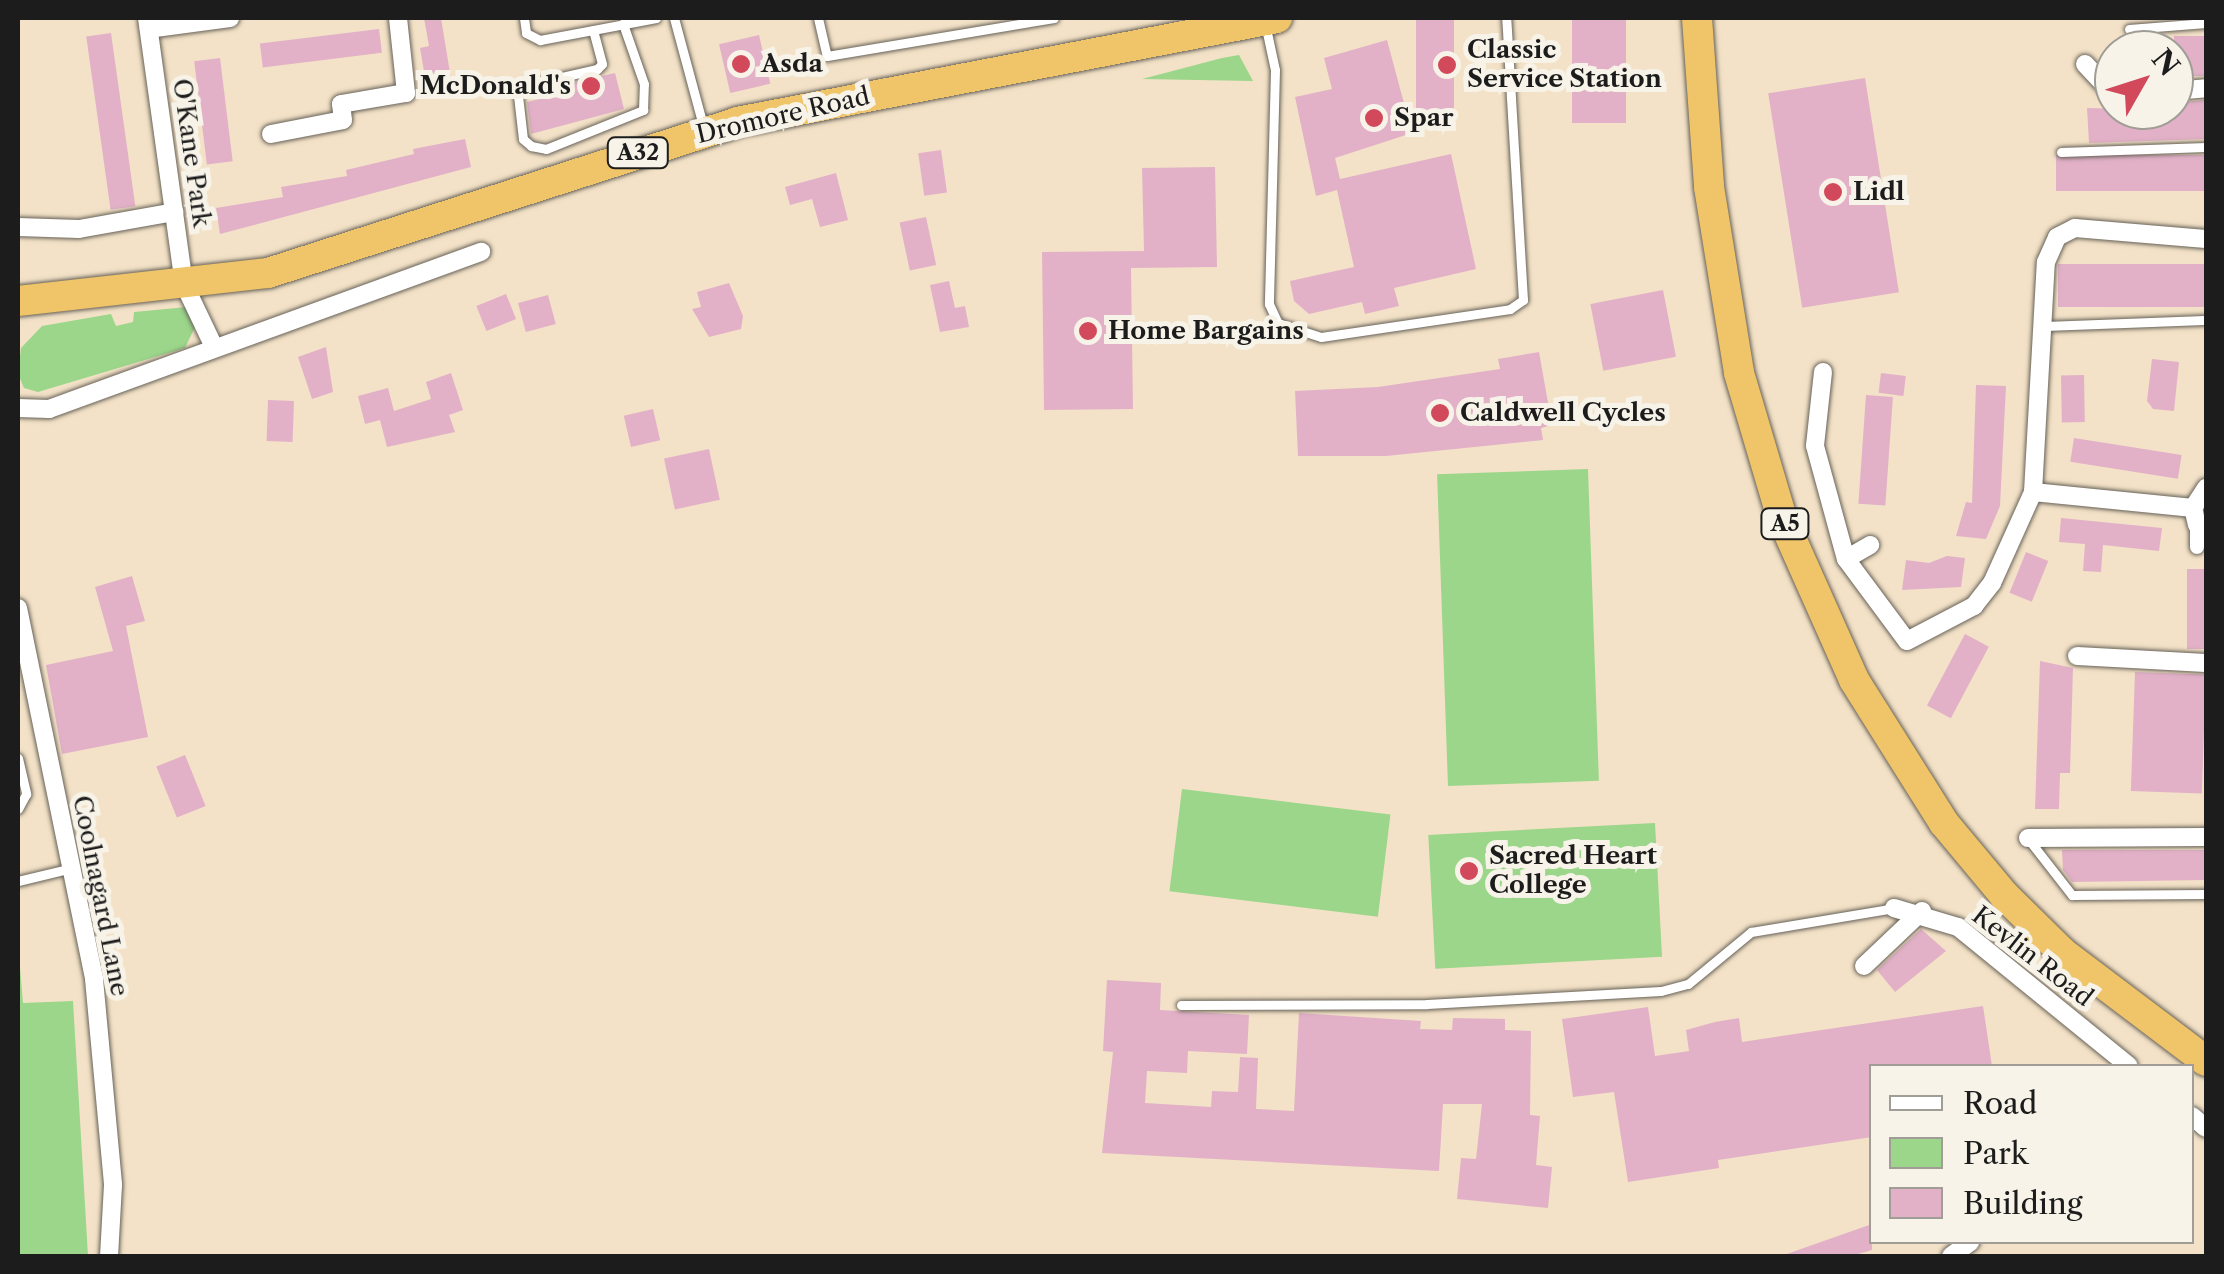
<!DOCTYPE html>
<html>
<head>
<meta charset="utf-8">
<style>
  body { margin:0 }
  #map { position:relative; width:2224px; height:1274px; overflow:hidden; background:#f3e2c7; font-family:"Libre Caslon Text",serif }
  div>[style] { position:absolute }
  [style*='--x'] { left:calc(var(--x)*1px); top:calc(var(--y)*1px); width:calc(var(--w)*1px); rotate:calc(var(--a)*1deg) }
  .green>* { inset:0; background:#9bd68a; transform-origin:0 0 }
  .building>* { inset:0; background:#e2b1c8; transform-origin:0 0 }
  .roads { filter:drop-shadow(0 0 2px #676158) drop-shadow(0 0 2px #676158) }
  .service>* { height:9px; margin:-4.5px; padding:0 4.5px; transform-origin:4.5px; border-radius:4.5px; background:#fff }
  .pedestrian>* { height:14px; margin:-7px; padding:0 7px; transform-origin:7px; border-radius:7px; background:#fff }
  .minor>* { height:18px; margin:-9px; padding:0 9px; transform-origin:9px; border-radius:9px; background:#fff }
  .trunk>* { height:30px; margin:-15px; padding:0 15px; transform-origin:15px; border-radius:15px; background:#f0c469 }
  .dots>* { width:28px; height:28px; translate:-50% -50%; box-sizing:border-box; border:5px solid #f7f3e8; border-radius:50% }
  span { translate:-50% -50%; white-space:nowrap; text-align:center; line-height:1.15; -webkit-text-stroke:10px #f7f3e8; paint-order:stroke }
  .shield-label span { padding:2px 8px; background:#f7f3e8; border:2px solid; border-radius:8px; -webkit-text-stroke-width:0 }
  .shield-label { font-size:22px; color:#1c1c1c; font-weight:700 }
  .poi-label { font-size:25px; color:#1c1c1c; font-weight:700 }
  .left { translate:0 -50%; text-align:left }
  .right { translate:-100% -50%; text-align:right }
  .street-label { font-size:25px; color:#1c1c1c }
  .frame { position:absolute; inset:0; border:20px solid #1c1c1c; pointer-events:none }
  .legend { position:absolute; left:1869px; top:1064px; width:325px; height:180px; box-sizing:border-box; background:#f7f3e8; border:2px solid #9f9d96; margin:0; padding:12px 18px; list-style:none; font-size:30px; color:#1c1c1c }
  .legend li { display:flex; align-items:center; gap:20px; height:50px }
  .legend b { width:50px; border:2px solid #9f9d96 }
  .north { position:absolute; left:2094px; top:30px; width:100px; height:100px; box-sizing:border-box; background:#f7f3e8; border:2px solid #9f9d96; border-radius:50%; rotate:51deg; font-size:28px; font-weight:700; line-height:40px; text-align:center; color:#1c1c1c }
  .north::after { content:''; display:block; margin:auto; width:35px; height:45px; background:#d1495b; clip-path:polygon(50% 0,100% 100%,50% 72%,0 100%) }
</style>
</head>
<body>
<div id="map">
  <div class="green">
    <i style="clip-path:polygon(1239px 55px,1253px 81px,1142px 79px,1222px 58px)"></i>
    <i style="clip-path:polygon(187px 307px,195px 327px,185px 348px,38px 392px,24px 388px,18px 374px,21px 348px,42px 326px,111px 314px,116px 326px,133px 322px,134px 312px)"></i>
    <i style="left:1588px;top:469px;width:312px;height:151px;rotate:88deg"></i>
    <i style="left:1182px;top:789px;width:210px;height:103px;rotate:7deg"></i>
    <i style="left:1655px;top:823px;width:134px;height:227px;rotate:87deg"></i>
    <i style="clip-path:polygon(18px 943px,23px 1003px,73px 1001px,88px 1256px,18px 1256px)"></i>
  </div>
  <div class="building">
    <i style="clip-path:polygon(424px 18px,441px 18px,453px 91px,428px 95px,420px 48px,429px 46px)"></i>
    <i style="left:1416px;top:18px;width:38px;height:109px"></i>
    <i style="left:1572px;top:18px;width:54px;height:105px"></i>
    <i style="left:379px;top:29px;width:24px;height:120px;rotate:83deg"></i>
    <i style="left:111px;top:33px;width:175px;height:25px;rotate:82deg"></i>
    <i style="left:759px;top:35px;width:50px;height:41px;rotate:77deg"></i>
    <i style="left:2206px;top:36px;width:40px;height:32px;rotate:90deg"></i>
    <i style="clip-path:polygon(1387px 40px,1412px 133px,1335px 158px,1340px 179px,1451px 154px,1476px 269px,1394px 288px,1399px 306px,1365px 314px,1362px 302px,1309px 314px,1294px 301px,1290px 281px,1354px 267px,1337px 190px,1316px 196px,1295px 97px,1332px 89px,1324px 58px)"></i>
    <i style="left:220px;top:58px;width:104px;height:26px;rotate:83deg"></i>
    <i style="clip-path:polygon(615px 73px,624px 109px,531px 134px,527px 102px,552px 96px,550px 88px)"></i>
    <i style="left:1865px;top:78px;width:217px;height:98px;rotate:81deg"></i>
    <i style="clip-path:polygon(2206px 100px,2206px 139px,2089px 143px,2087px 108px,2174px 110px,2174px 103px)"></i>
    <i style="clip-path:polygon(465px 139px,471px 167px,220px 234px,216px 208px,283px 197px,281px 187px,347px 176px,346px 170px,414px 154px,413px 149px)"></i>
    <i style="left:941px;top:150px;width:43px;height:23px;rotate:82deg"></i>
    <i style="left:2206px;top:155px;width:36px;height:150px;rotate:90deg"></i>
    <i style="clip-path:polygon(1215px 167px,1217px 267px,1131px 268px,1133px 409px,1044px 410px,1042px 252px,1144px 251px,1142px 168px)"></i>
    <i style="clip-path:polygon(836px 173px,848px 220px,820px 227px,812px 199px,790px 205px,785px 187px)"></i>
    <i style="left:926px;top:217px;width:49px;height:27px;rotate:78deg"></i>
    <i style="left:2206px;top:264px;width:43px;height:148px;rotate:90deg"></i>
    <i style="clip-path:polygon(949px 281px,955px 308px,965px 306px,969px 327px,940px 332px,930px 285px)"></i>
    <i style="clip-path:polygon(729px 283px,743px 316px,741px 329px,709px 337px,692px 309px,701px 307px,697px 292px)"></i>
    <i style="left:1663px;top:290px;width:68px;height:74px;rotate:79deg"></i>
    <i style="left:506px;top:294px;width:27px;height:32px;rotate:68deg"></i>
    <i style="left:548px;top:295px;width:30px;height:31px;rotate:75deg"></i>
    <i style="clip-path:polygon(326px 347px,333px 392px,312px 399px,298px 357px)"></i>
    <i style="clip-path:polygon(1539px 352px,1552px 425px,1541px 428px,1543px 440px,1386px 456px,1298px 456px,1295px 391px,1378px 387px,1500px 369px,1498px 359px)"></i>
    <i style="clip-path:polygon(2152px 359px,2179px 362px,2174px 411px,2153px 409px,2147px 401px)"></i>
    <i style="clip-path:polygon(451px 373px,463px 410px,449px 415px,455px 432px,387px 447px,380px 420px,365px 424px,358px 396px,388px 388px,394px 411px,431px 399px,426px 382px)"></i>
    <i style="left:1881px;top:373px;width:25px;height:20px;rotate:7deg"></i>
    <i style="left:2084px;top:375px;width:47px;height:23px;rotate:89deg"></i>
    <i style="clip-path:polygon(1976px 385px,2006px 386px,2000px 506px,1986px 539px,1956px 536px,1966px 502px,1972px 503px)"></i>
    <i style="left:1866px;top:395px;width:27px;height:109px;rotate:4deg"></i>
    <i style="left:268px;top:400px;width:26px;height:41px;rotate:2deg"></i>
    <i style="left:653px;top:409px;width:32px;height:30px;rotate:77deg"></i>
    <i style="left:2074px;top:438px;width:109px;height:24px;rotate:9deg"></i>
    <i style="left:709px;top:449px;width:52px;height:46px;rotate:78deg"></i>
    <i style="clip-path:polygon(2061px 518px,2162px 528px,2159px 551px,2103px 545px,2101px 572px,2083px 571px,2085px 544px,2059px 542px)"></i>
    <i style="left:2026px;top:552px;width:24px;height:44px;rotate:22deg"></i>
    <i style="clip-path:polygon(1947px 556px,1965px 558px,1961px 587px,1902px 590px,1906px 560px,1929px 563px)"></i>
    <i style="left:2187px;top:569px;width:19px;height:80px"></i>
    <i style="clip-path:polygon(132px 576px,145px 621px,126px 626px,148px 737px,62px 754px,46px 665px,113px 651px,95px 587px)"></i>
    <i style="left:1965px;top:634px;width:27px;height:81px;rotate:28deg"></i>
    <i style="clip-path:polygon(2040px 661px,2073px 668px,2070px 773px,2060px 773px,2059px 809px,2035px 809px)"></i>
    <i style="left:2135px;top:672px;width:71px;height:119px;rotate:2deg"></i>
    <i style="left:185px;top:755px;width:55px;height:31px;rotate:68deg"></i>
    <i style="clip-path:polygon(2206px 850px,2206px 880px,2072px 882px,2063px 870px,2062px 850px)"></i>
    <i style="clip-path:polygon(1921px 929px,1946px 951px,1895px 992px,1877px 970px)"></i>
    <i style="clip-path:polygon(1107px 980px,1161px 983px,1160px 1010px,1249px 1015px,1247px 1054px,1188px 1051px,1187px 1073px,1147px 1071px,1145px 1103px,1211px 1107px,1212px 1091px,1238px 1092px,1240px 1057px,1258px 1058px,1256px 1109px,1294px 1111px,1299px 1013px,1421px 1021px,1420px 1029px,1452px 1030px,1453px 1018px,1505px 1019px,1505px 1030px,1531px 1031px,1530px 1115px,1540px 1116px,1536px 1165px,1552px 1167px,1548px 1208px,1457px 1199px,1461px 1158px,1476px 1159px,1482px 1104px,1443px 1104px,1439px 1171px,1102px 1153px,1113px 1052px,1103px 1051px)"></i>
    <i style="clip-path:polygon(1983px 1006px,1992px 1066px,1872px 1066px,1872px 1137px,1718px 1160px,1719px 1168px,1628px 1182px,1614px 1092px,1573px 1097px,1562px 1019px,1648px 1007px,1655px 1056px,1689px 1051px,1686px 1030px,1715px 1022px,1739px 1018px,1742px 1042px)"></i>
    <i style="clip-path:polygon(1872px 1224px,1872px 1250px,1851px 1256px,1781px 1256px)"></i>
  </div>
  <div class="roads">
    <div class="service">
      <i style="--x:524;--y:18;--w:15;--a:82"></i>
      <i style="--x:526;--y:33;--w:16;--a:27"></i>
      <i style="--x:540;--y:40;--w:118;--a:-10.7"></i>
      <i style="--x:674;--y:18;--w:115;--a:74.9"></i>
      <i style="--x:818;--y:18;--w:39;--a:77"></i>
      <i style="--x:827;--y:56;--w:230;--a:-9.5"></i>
      <i style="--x:1266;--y:28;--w:43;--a:77.9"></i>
      <i style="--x:1275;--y:70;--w:234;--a:91.5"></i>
      <i style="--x:1269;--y:304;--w:21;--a:65"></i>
      <i style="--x:1278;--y:323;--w:45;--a:18"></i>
      <i style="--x:1321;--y:337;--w:191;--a:-8.4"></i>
      <i style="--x:1510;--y:309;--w:16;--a:-35"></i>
      <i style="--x:1523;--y:300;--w:283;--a:-93.4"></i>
      <i style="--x:2129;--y:29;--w:77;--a:-4.5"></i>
      <i style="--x:593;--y:30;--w:35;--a:75"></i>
      <i style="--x:602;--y:64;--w:7;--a:135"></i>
      <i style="--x:597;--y:69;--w:82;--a:167.3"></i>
      <i style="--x:517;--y:87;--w:52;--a:83.4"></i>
      <i style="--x:523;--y:139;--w:11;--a:41"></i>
      <i style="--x:531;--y:146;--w:15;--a:11"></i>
      <i style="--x:546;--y:149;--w:105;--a:-21.9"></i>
      <i style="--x:643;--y:110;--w:26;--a:-88"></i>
      <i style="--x:644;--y:84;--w:64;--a:-109.3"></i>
      <i style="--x:2061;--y:152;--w:145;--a:-2"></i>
      <i style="--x:2043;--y:326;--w:163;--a:-2.1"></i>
      <i style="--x:18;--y:758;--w:37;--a:77"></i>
      <i style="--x:26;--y:794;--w:17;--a:118"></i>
      <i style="--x:2029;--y:840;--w:70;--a:52"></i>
      <i style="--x:2072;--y:895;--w:134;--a:-0.4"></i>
      <i style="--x:18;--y:881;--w:56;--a:-13.5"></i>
      <i style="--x:1181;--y:1005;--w:246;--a:-0.2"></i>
      <i style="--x:1427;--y:1004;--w:234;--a:-3.2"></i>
      <i style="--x:1661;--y:991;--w:28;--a:-15"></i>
      <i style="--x:1688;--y:984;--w:82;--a:-39.5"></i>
      <i style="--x:1751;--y:932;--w:145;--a:-9.5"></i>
    </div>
    <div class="pedestrian">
      <i style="--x:2197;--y:525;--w:22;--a:90"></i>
    </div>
    <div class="minor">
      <i style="--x:147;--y:18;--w:269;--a:82.1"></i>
      <i style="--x:184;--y:284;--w:70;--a:64.5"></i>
      <i style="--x:149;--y:29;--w:82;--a:-7.7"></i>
      <i style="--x:2085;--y:64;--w:42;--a:46.9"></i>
      <i style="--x:2174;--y:91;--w:32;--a:-5"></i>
      <i style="--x:271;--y:134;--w:73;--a:-11"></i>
      <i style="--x:343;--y:120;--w:16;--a:-97"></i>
      <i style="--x:341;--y:104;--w:66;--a:-9.6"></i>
      <i style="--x:406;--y:93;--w:75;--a:-96.1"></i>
      <i style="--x:18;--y:227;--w:61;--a:1.9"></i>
      <i style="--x:79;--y:229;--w:97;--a:-10.1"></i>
      <i style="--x:1823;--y:372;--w:74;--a:96.2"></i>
      <i style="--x:1815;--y:446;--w:117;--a:74.7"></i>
      <i style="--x:1846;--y:559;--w:102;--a:53.4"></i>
      <i style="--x:1907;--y:641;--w:76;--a:-27.6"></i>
      <i style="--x:1974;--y:606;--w:29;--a:-52"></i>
      <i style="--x:1992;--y:583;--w:100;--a:-65.7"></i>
      <i style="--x:2033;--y:492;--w:230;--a:-86.8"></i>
      <i style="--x:2046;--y:262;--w:27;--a:-66"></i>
      <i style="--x:2057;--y:237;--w:20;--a:-27"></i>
      <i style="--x:2075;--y:228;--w:131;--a:4.8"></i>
      <i style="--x:18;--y:408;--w:31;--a:2"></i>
      <i style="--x:49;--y:409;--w:460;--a:-20"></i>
      <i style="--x:2033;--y:492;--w:161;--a:5.7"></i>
      <i style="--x:2197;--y:525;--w:17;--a:-103"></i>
      <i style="--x:2193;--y:508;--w:24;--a:-57"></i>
      <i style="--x:1846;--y:559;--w:28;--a:-30"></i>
      <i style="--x:18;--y:608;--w:379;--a:78.4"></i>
      <i style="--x:94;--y:979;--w:207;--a:84.7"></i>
      <i style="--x:113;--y:1185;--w:71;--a:93.2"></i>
      <i style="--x:2077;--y:656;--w:129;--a:3.1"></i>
      <i style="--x:2028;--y:838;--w:178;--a:-0.3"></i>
      <i style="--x:1894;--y:908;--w:67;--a:16.5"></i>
      <i style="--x:1958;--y:927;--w:220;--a:39.1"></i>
      <i style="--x:1864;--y:966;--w:80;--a:-43.5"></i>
      <i style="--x:2192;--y:1116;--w:18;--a:41"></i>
      <i style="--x:1951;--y:1256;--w:24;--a:-36"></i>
    </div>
    <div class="trunk">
      <i style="--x:1697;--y:18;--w:169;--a:85.9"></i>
      <i style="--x:1709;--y:187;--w:188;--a:80.8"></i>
      <i style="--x:1739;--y:373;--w:151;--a:73.5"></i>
      <i style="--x:1782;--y:518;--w:177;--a:66"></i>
      <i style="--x:1854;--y:680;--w:169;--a:57.8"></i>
      <i style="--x:1944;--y:823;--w:94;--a:50.2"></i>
      <i style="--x:2004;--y:895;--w:83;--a:44.5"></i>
      <i style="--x:2063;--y:953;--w:179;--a:37.1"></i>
      <i style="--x:18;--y:301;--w:252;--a:-6.4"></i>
      <i style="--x:268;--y:273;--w:493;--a:-17.8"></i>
      <i style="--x:737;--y:122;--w:550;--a:-10.9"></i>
    </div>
  </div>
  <div class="dots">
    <i style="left:741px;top:64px;background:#d1495b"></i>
    <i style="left:1447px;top:65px;background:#d1495b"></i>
    <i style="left:591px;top:86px;background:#d1495b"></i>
    <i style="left:1374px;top:118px;background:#d1495b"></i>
    <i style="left:1833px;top:192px;background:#d1495b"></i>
    <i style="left:1088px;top:331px;background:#d1495b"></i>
    <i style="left:1440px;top:413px;background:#d1495b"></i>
    <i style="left:1469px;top:871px;background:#d1495b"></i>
  </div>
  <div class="shield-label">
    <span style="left:638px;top:153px">A32</span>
    <span style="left:1785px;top:524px">A5</span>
  </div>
  <div class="poi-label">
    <span class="left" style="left:1467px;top:65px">Classic<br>Service Station</span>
    <span class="left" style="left:761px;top:64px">Asda</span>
    <span class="right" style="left:571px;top:86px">McDonald's</span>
    <span class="left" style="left:1394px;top:118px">Spar</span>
    <span class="left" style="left:1853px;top:192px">Lidl</span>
    <span class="left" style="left:1108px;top:331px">Home Bargains</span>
    <span class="left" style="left:1460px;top:413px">Caldwell Cycles</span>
    <span class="left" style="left:1489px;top:871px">Sacred Heart<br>College</span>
  </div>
  <div class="street-label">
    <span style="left:783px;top:116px;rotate:-13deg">Dromore Road</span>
    <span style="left:191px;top:153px;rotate:82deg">O'Kane Park</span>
    <span style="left:100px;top:896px;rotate:79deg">Coolnagard Lane</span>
    <span style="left:2032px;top:957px;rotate:38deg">Kevlin Road</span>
  </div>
  <div class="frame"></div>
  <ul class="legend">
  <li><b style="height:12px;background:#fff"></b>Road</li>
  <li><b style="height:28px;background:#9bd68a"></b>Park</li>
  <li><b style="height:28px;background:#e2b1c8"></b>Building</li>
  </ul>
  <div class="north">N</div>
</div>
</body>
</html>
